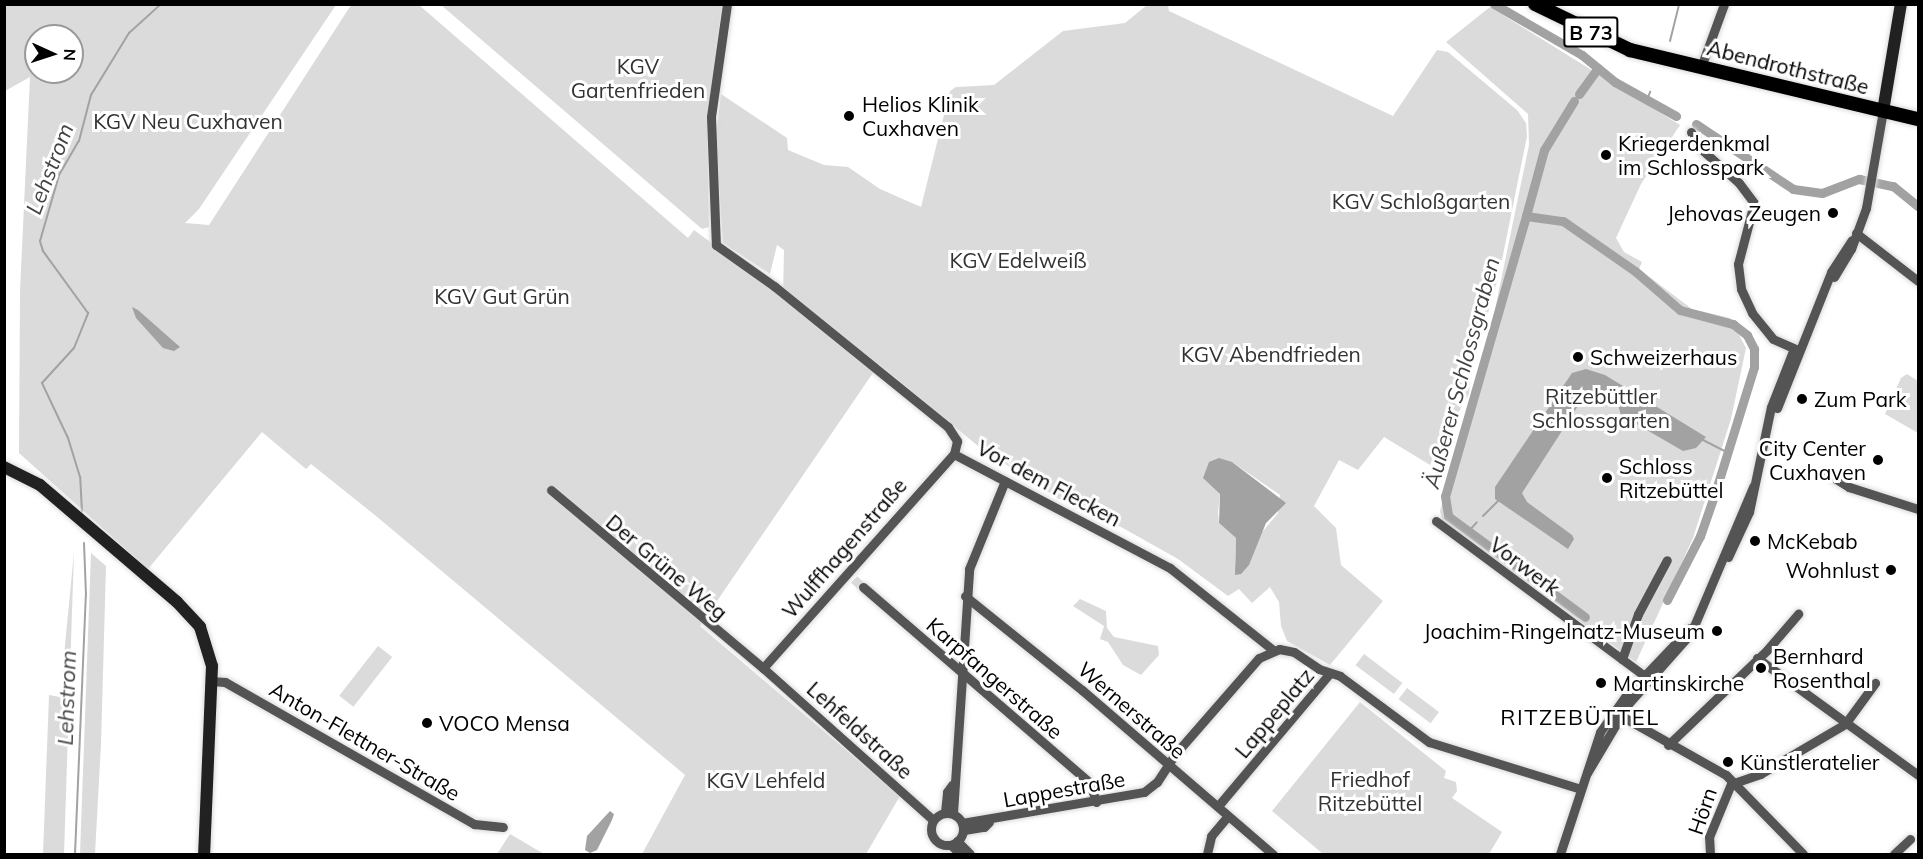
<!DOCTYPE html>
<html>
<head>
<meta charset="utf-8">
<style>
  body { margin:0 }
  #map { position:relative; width:1923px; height:859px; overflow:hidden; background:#fff; font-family:Mulish,sans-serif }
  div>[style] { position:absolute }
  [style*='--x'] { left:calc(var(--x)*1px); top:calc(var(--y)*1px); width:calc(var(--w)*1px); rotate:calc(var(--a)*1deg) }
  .green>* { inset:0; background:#dbdbdb; transform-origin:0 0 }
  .water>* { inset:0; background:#a2a2a2 }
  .stream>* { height:2px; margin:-1px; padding:0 1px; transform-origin:1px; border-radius:1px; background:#a2a2a2 }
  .canal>* { height:9px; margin:-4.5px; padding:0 4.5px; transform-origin:4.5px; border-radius:4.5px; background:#a2a2a2 }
  .street-tunnel>* { height:9px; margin-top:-4.5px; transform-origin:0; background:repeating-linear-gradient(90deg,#d9d9d9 0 9px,transparent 0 13.5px) }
  .roads { filter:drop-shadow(0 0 2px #dbdbdb) drop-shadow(0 0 2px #dbdbdb) }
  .street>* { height:9px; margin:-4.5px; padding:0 4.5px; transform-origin:4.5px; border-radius:4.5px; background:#545454 }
  .street>.ring { margin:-4.5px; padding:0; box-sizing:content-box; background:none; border:9px solid #545454; border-radius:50% }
  .secondary>* { height:12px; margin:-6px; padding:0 6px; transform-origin:6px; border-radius:6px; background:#212121 }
  .primary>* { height:14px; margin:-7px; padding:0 7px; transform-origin:7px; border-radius:7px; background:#000 }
  .dots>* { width:16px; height:16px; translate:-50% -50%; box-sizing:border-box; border:3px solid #fff; border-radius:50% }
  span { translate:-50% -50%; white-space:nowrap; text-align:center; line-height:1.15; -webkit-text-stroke:6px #fff; paint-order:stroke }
  .shield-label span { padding:2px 4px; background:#fff; border:2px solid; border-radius:4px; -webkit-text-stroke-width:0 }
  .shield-label { font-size:20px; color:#000; font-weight:700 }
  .park-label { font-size:21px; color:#323232 }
  .street-label { font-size:21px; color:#000 }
  .poi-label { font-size:21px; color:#000 }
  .left { translate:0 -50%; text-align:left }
  .right { translate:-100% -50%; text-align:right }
  .water-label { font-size:22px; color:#434343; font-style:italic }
  .neighbourhood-label { font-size:22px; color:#000; letter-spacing:1.5px }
  .frame { position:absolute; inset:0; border:6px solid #000; pointer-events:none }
  .north { position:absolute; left:24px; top:24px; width:60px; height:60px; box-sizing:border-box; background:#fff; border:2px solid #999; border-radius:50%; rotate:93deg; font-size:16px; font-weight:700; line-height:24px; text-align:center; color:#000 }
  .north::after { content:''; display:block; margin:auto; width:21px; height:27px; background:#000; clip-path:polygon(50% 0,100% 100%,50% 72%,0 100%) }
</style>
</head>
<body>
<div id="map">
  <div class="green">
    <i style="clip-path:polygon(evenodd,37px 4px,336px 5px,199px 209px,185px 223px,209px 225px,351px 5px,419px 5px,688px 238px,694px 230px,783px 296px,784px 250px,777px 245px,770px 274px,723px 243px,716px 138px,721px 94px,787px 138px,788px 150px,824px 165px,848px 167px,880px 189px,921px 207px,950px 91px,956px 87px,994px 85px,1063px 31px,1125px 23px,1147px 5px,1168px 5px,1169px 11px,1393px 116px,1437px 50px,1448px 52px,1517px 110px,1526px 123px,1527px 136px,1500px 270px,1470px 378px,1469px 394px,1458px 413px,1440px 471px,1384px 437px,1358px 470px,1339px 460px,1314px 506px,1336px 528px,1341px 565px,1383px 601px,1330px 665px,1287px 641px,1281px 626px,1279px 602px,1270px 587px,1252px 603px,1239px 589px,1228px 596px,1178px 559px,1121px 527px,1068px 505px,978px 446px,879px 364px,700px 626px,900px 796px,866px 854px,642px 854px,685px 775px,376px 516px,311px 464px,306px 469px,262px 432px,148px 569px,19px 453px,20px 291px,30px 77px,5px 91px,5px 5px,37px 4px,36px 36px,72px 36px,72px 72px,36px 72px,36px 36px,37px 4px,1232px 462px,1280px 495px,1278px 513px,1235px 565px,1236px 538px,1219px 523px,1218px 513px,1220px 494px,1232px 462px)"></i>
    <i style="clip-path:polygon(441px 5px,722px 5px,707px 118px,709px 227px,702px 229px)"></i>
    <i style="clip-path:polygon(1490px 7px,1680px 125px,1641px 184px,1616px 238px,1624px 252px,1642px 262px,1639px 269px,1692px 309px,1730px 318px,1746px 348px,1731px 419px,1693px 538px,1636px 662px,1442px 520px,1440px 511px,1494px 314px,1529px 145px,1528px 114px,1446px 42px)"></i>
    <i style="clip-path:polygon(1907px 374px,1918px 381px,1918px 433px,1885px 414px,1901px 378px)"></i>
    <i style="clip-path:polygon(74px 552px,64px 854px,43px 854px,49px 695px,60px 697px)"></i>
    <i style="clip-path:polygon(91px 553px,106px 566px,101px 744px,95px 854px,80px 854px)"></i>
    <i style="clip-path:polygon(1080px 599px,1106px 611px,1107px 628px,1114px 637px,1158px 646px,1159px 655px,1141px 675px,1123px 665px,1108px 642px,1100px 639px,1104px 626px,1073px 606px)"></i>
    <i style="left:378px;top:646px;width:18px;height:63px;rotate:38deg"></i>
    <i style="left:1364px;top:654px;width:48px;height:14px;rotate:37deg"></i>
    <i style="left:1407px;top:688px;width:40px;height:14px;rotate:37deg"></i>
    <i style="clip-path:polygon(1360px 702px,1446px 771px,1444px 778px,1456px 782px,1457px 791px,1452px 798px,1502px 832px,1489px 854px,1323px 854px,1272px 811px)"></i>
    <i style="clip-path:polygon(510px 834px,544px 854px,497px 854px)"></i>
  </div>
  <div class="water">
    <i style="clip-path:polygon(132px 307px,138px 310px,180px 347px,174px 351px,163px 348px,136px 318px)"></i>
    <i style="clip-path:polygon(1586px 369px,1605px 375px,1706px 437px,1696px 448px,1683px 451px,1621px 415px,1616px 399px,1598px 391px,1585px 395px,1522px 493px,1527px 502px,1572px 535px,1574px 539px,1568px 549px,1495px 499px,1495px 487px,1572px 373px)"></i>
    <i style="clip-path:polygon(1219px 458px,1232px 462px,1286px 503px,1266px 523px,1249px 565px,1241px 574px,1235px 575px,1236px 538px,1219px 523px,1220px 494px,1203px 478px,1209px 462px)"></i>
    <i style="clip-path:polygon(610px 811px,614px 814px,612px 820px,597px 850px,590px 853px,585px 850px,587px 836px)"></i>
  </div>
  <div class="stream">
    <i style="--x:1670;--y:41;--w:38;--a:-76"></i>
    <i style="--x:1647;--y:100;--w:9;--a:-69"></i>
    <i style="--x:1701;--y:439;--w:30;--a:27"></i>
    <i style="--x:82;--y:512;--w:35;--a:-93"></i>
    <i style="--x:80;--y:477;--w:41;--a:-107.1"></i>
    <i style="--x:68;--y:438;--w:61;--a:-115.3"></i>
    <i style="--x:42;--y:383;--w:47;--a:-47.6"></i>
    <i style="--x:74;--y:348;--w:38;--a:-68"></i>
    <i style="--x:88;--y:313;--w:77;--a:-126"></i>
    <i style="--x:43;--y:251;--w:10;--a:-107"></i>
    <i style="--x:40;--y:241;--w:69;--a:-73.9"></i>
    <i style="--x:59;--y:175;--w:39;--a:-60"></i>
    <i style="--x:79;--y:141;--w:48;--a:-75.4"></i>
    <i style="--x:91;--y:95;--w:73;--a:-58.5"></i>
    <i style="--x:129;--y:33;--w:43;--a:-42.2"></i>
    <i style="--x:1483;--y:516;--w:24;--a:-45"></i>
    <i style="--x:1468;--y:532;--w:13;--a:-48"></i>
    <i style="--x:75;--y:854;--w:259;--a:-87.6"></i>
    <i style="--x:86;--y:595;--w:52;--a:-92.2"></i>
  </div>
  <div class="canal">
    <i style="--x:1494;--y:4;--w:102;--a:30.1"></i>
    <i style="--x:1582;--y:55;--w:43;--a:39.3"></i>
    <i style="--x:1615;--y:82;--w:70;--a:29.1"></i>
    <i style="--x:1579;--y:94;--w:32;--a:-54"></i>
    <i style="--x:1574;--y:101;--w:57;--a:121.5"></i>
    <i style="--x:1544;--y:150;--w:68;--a:105.3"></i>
    <i style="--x:1526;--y:216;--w:37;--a:8"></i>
    <i style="--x:1563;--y:221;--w:88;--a:34.8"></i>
    <i style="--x:1635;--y:271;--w:60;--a:40.9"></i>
    <i style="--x:1680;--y:310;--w:55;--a:14.8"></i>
    <i style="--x:1733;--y:324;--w:18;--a:38"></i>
    <i style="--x:1747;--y:335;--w:16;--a:63"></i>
    <i style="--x:1754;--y:349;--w:18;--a:90"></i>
    <i style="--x:1754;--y:367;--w:132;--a:107.2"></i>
    <i style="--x:1715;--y:493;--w:46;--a:109.2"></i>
    <i style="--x:1700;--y:536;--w:72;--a:117.3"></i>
    <i style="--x:1696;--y:124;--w:117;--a:33.8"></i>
    <i style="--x:1793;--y:189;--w:29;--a:8"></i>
    <i style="--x:1822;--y:193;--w:40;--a:-21"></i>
    <i style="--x:1859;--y:179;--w:35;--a:12"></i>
    <i style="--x:1893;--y:186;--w:32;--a:39"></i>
    <i style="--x:1526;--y:216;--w:291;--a:106.1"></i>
    <i style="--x:1445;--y:496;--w:20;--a:81"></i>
    <i style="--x:1448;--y:516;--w:170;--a:36.4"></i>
  </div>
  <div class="street-tunnel">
    <i style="--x:854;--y:579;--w:12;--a:42"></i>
  </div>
  <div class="roads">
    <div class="street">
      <i style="--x:727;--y:4;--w:114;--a:98.1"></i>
      <i style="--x:711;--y:117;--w:128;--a:87.8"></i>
      <i style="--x:716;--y:245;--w:71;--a:35.3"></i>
      <i style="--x:774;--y:286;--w:224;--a:39"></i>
      <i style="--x:948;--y:427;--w:17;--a:57"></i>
      <i style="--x:957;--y:441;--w:13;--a:103"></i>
      <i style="--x:1701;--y:67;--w:67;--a:-69.9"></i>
      <i style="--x:1691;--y:132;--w:18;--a:61"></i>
      <i style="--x:1700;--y:148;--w:52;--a:41.9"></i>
      <i style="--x:1739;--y:183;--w:25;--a:53"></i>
      <i style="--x:1754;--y:203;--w:63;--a:104.7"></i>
      <i style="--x:1738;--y:264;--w:25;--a:83"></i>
      <i style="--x:1741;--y:289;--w:26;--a:65"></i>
      <i style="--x:1752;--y:313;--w:33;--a:51"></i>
      <i style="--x:1773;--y:339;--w:27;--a:24"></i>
      <i style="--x:1856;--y:233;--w:78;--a:37.7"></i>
      <i style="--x:1834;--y:277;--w:33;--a:-59"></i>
      <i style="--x:1851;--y:249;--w:44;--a:-69.9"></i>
      <i style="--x:1866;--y:208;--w:98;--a:-80.1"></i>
      <i style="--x:1777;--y:408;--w:146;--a:-68.3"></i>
      <i style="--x:1831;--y:272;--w:38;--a:-57"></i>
      <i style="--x:954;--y:454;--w:244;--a:27.8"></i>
      <i style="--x:1170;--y:568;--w:132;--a:38.5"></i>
      <i style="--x:1828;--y:474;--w:25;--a:32"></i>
      <i style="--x:1849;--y:487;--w:72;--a:17.7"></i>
      <i style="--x:551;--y:490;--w:277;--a:40"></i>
      <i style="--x:763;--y:668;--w:228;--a:41.8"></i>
      <i style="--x:1436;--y:521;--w:265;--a:36.6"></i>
      <i style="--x:1728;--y:557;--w:50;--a:-65"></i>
      <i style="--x:1749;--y:512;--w:107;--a:-78.2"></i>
      <i style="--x:1771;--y:407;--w:60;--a:-68.6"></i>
      <i style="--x:1793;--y:351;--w:5;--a:-11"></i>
      <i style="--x:863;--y:587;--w:300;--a:40.8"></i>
      <i style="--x:1090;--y:783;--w:20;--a:72"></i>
      <i style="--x:965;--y:596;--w:150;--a:38.8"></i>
      <i style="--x:1082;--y:690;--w:252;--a:40.7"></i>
      <i style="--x:1757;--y:658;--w:199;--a:36"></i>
      <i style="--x:1622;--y:659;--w:48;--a:-70.4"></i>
      <i style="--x:1638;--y:614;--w:61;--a:-61.8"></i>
      <i style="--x:763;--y:668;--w:287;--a:-48.3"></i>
      <i style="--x:211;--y:681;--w:14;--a:4"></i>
      <i style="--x:225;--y:682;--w:287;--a:29.7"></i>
      <i style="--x:474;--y:824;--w:29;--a:6"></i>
      <i style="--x:1616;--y:713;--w:126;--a:29.4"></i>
      <i style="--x:1726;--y:775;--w:110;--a:45.7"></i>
      <i style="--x:1668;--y:745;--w:137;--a:-43.8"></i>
      <i style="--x:1767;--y:650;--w:48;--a:-49.3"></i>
      <i style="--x:1587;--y:773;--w:80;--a:-59.3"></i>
      <i style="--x:1628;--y:704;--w:95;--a:-48.4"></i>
      <i style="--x:1691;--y:633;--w:159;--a:-67"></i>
      <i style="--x:1218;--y:806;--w:174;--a:-49.9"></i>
      <i style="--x:945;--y:812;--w:20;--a:-84"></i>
      <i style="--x:947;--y:792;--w:9;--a:-54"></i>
      <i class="ring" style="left:931px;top:813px;width:23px;height:23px"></i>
      <i style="--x:953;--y:813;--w:245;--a:-86.2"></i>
      <i style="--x:969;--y:569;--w:95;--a:-67.8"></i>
      <i style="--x:962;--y:823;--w:185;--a:-9.7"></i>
      <i style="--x:1144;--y:792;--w:16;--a:-38"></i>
      <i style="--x:1157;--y:782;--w:35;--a:-57"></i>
      <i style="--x:1176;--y:753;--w:126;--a:-48.9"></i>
      <i style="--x:1259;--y:658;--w:22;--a:-24"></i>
      <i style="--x:1279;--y:649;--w:15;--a:11"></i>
      <i style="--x:1294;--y:652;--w:30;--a:34"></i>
      <i style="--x:1319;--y:669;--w:22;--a:18"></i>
      <i style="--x:1340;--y:676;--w:111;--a:36.6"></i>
      <i style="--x:1429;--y:742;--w:159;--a:17.2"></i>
      <i style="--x:964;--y:830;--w:20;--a:-9"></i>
      <i style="--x:984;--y:827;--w:7;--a:-45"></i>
      <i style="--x:957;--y:841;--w:18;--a:45"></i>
      <i style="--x:951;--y:845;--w:13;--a:45"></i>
      <i style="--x:1207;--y:854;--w:18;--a:-77"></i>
      <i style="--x:1211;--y:836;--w:26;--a:-50"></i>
      <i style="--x:1560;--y:854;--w:128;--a:-71.8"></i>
      <i style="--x:1600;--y:732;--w:47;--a:-54.6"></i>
      <i style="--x:1627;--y:694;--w:91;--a:-46.3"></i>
      <i style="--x:1710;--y:854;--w:17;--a:-93"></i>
      <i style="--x:1709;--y:837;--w:57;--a:-67.5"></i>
      <i style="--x:1731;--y:784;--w:31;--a:-19"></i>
      <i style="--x:1760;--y:774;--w:99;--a:-30.5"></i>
      <i style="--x:1845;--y:724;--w:51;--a:-53.8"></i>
      <i style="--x:1894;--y:854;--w:22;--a:-43"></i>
    </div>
    <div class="secondary">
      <i style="--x:1883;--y:111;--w:109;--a:-80.5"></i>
      <i style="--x:4;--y:467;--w:40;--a:26.6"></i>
      <i style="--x:40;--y:485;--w:180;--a:40.5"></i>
      <i style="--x:177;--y:602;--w:34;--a:47"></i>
      <i style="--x:200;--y:627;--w:41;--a:72.9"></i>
      <i style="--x:212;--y:666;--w:188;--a:92.4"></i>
    </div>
    <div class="primary">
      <i style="--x:1535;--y:4;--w:106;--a:25.8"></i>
      <i style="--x:1630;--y:50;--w:296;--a:13.5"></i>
    </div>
  </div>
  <div class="dots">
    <i style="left:849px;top:116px;background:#000"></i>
    <i style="left:1606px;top:155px;background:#000"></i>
    <i style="left:1833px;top:213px;background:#000"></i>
    <i style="left:1578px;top:357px;background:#000"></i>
    <i style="left:1802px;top:399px;background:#000"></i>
    <i style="left:1878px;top:460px;background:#000"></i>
    <i style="left:1607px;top:478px;background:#000"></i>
    <i style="left:1755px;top:541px;background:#000"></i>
    <i style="left:1891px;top:570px;background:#000"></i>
    <i style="left:1717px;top:631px;background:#000"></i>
    <i style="left:1761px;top:668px;background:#000"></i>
    <i style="left:1601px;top:683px;background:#000"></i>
    <i style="left:427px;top:723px;background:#000"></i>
    <i style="left:1728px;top:762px;background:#000"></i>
  </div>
  <div class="shield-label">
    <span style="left:1591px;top:32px">B 73</span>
  </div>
  <div class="park-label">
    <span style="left:638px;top:78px">KGV<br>Gartenfrieden</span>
    <span style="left:188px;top:121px">KGV Neu Cuxhaven</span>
    <span style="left:1421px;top:201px">KGV Schloßgarten</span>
    <span style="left:1018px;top:260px">KGV Edelweiß</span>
    <span style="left:502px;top:296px">KGV Gut Grün</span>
    <span style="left:1271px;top:354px">KGV Abendfrieden</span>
    <span style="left:1601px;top:408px">Ritzebüttler<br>Schlossgarten</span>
    <span style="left:1370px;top:791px">Friedhof<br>Ritzebüttel</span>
    <span style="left:766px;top:780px">KGV Lehfeld</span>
  </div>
  <div class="street-label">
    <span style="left:1788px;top:67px;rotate:14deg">Abendrothstraße</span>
    <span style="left:1049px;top:483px;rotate:28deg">Vor dem Flecken</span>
    <span style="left:844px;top:548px;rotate:-49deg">Wulffhagenstraße</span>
    <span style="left:1525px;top:566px;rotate:37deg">Vorwerk</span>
    <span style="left:667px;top:567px;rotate:40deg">Der Grüne Weg</span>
    <span style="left:995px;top:678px;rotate:41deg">Karpfangerstraße</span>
    <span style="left:1132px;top:710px;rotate:41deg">Wernerstraße</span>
    <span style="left:1274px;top:713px;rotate:-50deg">Lappeplatz</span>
    <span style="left:860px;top:730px;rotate:42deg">Lehfeldstraße</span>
    <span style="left:365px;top:741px;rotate:30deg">Anton-Flettner-Straße</span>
    <span style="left:1064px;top:789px;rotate:-10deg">Lappestraße</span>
    <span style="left:1702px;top:811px;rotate:-71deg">Hörn</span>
  </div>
  <div class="poi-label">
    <span class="left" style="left:862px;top:116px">Helios Klinik<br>Cuxhaven</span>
    <span class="left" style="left:1618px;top:155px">Kriegerdenkmal<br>im Schlosspark</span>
    <span class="right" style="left:1821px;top:213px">Jehovas Zeugen</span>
    <span class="left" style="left:1590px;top:357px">Schweizerhaus</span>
    <span class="left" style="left:1814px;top:399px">Zum Park</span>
    <span class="right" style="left:1866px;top:460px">City Center<br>Cuxhaven</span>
    <span class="left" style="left:1619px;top:478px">Schloss<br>Ritzebüttel</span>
    <span class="left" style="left:1767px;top:541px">McKebab</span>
    <span class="right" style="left:1879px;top:570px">Wohnlust</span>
    <span class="right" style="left:1705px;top:631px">Joachim-Ringelnatz-Museum</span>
    <span class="left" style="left:1773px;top:668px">Bernhard<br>Rosenthal</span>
    <span class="left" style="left:1613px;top:683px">Martinskirche</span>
    <span class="left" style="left:439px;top:723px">VOCO Mensa</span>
    <span class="left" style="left:1740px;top:762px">Künstleratelier</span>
  </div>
  <div class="water-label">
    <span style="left:50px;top:169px;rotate:-69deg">Lehstrom</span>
    <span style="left:1462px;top:373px;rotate:-75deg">Äußerer Schlossgraben</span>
    <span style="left:67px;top:698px;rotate:-88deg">Lehstrom</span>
  </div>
  <div class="neighbourhood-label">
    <span style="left:1580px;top:718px">RITZEBÜTTEL</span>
  </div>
  <div class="frame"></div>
  <div class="north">N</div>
</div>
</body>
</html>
